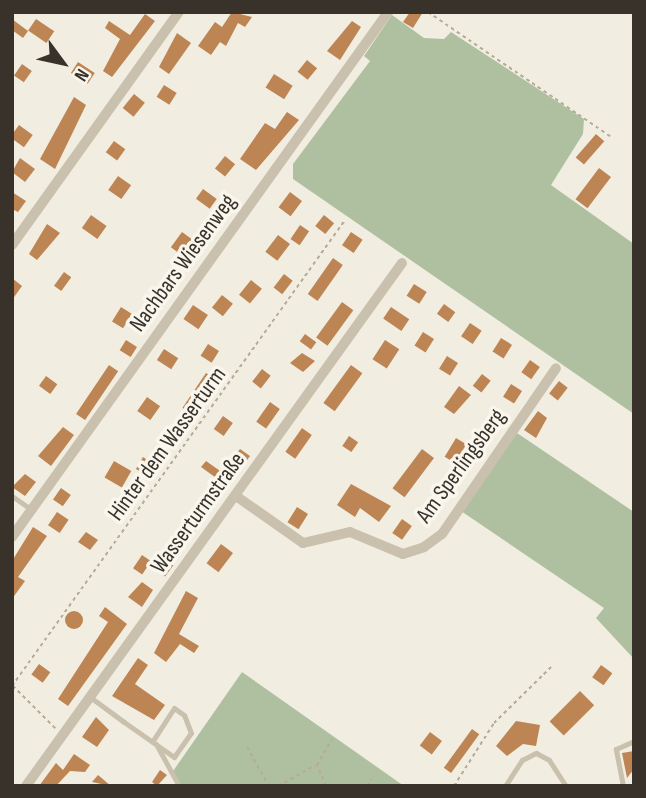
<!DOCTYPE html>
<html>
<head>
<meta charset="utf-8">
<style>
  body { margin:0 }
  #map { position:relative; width:646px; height:798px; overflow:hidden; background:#f2ede1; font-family:"Sofia Sans Condensed",sans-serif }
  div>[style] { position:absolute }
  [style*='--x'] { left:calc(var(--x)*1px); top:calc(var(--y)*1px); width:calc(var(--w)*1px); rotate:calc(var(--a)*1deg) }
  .green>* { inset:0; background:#afc0a1 }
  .building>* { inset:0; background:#bd8554; transform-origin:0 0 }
  .round { border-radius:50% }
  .path>* { height:2px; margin-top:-1px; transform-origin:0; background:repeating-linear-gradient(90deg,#b5ab97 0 3.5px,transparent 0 7px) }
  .lane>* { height:5px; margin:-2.5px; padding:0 2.5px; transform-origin:2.5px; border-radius:2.5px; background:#c9c0ad }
  .street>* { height:10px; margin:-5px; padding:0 5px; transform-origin:5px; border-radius:5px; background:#c9c0ad }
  span { translate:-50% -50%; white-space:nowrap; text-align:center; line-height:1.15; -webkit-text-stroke:7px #f9f6ed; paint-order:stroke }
  .street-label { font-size:23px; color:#38322b }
  .frame { position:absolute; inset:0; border:14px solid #38322b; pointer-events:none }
  .north { position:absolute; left:28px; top:28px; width:70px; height:70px; -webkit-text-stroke:5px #f9f6ed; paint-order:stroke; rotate:123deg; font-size:19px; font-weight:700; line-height:28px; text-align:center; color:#38322b }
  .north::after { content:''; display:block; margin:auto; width:24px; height:32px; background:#38322b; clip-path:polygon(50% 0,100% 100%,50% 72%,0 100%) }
</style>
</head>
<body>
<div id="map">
  <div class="green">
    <i style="clip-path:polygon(392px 15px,424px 38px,444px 39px,451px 32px,584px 119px,583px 134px,551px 185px,634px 244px,634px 414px,293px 179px,293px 164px,370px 61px,364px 56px)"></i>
    <i style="clip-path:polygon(517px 433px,634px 512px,634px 659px,596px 618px,604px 608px,461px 511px)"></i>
    <i style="clip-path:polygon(242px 672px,404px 786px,182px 786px,171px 774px)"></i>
  </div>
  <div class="building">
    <i style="clip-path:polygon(232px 12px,252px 17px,245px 27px,238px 23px,226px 46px,220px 42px,211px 55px,198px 46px,215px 22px,222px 27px)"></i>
    <i style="clip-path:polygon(410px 12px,423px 12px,413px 28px,403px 22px)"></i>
    <i style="clip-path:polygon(145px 14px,155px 21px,112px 77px,103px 71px,120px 39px,105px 28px,109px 21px,130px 35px)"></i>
    <i style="clip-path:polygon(12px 19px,28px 31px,23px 38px,12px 30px)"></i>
    <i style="left:36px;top:19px;width:22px;height:14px;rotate:34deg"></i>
    <i style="clip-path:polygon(352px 21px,361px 27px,340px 60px,327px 51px)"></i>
    <i style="clip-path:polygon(177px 33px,191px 43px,169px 74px,159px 67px)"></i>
    <i style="left:307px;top:60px;width:13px;height:15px;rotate:39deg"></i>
    <i style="left:78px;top:62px;width:20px;height:13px;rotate:33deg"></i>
    <i style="left:22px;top:64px;width:12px;height:14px;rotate:35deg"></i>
    <i style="left:274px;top:74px;width:22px;height:16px;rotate:32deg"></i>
    <i style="left:164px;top:85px;width:15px;height:14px;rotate:32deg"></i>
    <i style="left:134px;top:94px;width:14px;height:18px;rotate:39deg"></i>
    <i style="clip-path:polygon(74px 97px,86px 105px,55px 169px,40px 159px)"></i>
    <i style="clip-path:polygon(287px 112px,299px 120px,256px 170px,240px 159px,265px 123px,275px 129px)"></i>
    <i style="left:19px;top:125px;width:17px;height:15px;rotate:36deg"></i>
    <i style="left:596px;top:134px;width:11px;height:31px;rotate:41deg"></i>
    <i style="left:114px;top:141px;width:14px;height:14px;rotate:36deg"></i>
    <i style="left:225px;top:156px;width:13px;height:16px;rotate:39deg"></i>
    <i style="clip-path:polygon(20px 158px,35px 169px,25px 182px,12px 172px)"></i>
    <i style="left:599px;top:168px;width:15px;height:39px;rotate:37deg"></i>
    <i style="left:118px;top:176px;width:16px;height:17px;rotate:35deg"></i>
    <i style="left:203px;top:189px;width:17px;height:12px;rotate:36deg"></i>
    <i style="clip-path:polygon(12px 192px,26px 201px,18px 212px,12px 209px)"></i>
    <i style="left:290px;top:192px;width:15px;height:19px;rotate:37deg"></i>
    <i style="left:91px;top:215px;width:19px;height:16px;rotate:35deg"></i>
    <i style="left:324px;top:215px;width:13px;height:14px;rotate:39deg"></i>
    <i style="clip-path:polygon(47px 224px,60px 233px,37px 260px,29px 254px)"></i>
    <i style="left:300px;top:225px;width:11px;height:17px;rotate:34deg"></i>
    <i style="left:182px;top:232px;width:17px;height:19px;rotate:36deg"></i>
    <i style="left:351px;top:232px;width:14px;height:16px;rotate:34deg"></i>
    <i style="left:278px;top:235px;width:15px;height:21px;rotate:37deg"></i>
    <i style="left:333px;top:258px;width:12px;height:44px;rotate:35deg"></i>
    <i style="left:64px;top:272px;width:9px;height:17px;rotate:36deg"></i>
    <i style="left:284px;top:274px;width:11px;height:17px;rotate:38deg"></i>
    <i style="clip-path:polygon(12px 278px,22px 286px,12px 300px)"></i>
    <i style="left:251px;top:280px;width:14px;height:19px;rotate:39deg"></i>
    <i style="left:414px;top:284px;width:15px;height:14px;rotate:32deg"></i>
    <i style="left:222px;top:295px;width:14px;height:16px;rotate:39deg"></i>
    <i style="left:153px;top:297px;width:14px;height:19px;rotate:39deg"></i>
    <i style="left:342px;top:302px;width:14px;height:44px;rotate:36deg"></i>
    <i style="left:444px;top:304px;width:14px;height:12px;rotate:36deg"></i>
    <i style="left:193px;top:305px;width:18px;height:17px;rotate:34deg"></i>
    <i style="left:121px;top:307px;width:13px;height:17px;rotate:32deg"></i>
    <i style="left:391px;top:307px;width:22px;height:14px;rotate:34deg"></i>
    <i style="left:470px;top:323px;width:14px;height:16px;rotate:34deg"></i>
    <i style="left:423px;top:332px;width:13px;height:16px;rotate:32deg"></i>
    <i style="left:305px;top:334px;width:14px;height:9px;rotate:36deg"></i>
    <i style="left:501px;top:338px;width:13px;height:16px;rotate:32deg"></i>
    <i style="left:126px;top:340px;width:13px;height:12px;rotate:32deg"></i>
    <i style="left:385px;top:340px;width:17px;height:23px;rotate:33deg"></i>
    <i style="left:208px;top:344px;width:13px;height:14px;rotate:32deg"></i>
    <i style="left:164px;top:349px;width:17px;height:13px;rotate:33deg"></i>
    <i style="clip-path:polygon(302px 353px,315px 361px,303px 372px,290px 363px)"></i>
    <i style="left:447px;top:356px;width:13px;height:15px;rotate:32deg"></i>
    <i style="left:530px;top:360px;width:12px;height:15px;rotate:35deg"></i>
    <i style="left:109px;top:365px;width:11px;height:59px;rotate:34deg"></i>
    <i style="left:351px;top:365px;width:14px;height:47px;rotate:36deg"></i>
    <i style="left:262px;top:369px;width:11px;height:16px;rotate:38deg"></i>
    <i style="left:206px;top:373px;width:14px;height:42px;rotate:34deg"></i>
    <i style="left:482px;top:374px;width:11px;height:15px;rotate:38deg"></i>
    <i style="left:46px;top:376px;width:14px;height:12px;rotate:36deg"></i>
    <i style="left:559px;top:381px;width:11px;height:16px;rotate:38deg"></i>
    <i style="left:511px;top:384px;width:13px;height:15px;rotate:32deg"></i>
    <i style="clip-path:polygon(459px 386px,471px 395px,454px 414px,444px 407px)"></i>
    <i style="left:147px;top:397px;width:16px;height:17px;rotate:35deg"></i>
    <i style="left:270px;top:402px;width:12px;height:24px;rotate:35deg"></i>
    <i style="clip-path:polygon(538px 411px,547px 418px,536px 438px,524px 430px)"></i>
    <i style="left:493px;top:412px;width:12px;height:16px;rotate:35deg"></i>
    <i style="left:223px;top:416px;width:12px;height:16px;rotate:35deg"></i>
    <i style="clip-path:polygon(63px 427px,74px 435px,51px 466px,38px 456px)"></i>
    <i style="left:302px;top:428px;width:12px;height:29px;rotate:35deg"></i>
    <i style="left:349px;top:436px;width:11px;height:12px;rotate:34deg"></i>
    <i style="left:456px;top:438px;width:12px;height:22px;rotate:31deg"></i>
    <i style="clip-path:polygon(240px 449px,250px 456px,186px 544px,177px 538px,219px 480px,201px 467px,206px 461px,223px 473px)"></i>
    <i style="left:422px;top:449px;width:15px;height:49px;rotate:37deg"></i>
    <i style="clip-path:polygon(143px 457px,152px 463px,144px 474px,136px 469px)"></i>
    <i style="left:114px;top:461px;width:20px;height:19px;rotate:30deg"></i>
    <i style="clip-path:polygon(25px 474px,36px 482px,25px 496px,12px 487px)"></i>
    <i style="clip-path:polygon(351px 484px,391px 506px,379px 522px,360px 508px,355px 517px,337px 505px)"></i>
    <i style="left:61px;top:488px;width:12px;height:14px;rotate:35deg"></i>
    <i style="left:297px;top:507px;width:13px;height:18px;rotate:32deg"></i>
    <i style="left:57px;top:512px;width:14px;height:16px;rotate:34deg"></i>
    <i style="left:402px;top:519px;width:12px;height:17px;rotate:35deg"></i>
    <i style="clip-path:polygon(33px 527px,47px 536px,18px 577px,25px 581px,12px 599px,12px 561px)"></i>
    <i style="clip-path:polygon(86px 532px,98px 540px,90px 550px,78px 542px)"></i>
    <i style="left:221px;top:544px;width:15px;height:24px;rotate:37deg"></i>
    <i style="left:142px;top:555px;width:11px;height:16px;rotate:34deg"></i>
    <i style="left:162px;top:557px;width:14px;height:14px;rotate:36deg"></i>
    <i style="clip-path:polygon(142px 582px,153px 590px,142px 607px,128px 597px)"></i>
    <i style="clip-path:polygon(186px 591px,198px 598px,179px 634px,199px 646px,194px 653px,180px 644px,166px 662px,154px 653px)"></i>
    <i style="clip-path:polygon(105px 607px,127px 624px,68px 706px,58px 699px,108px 622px,99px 616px)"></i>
    <i class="round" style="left:65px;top:611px;width:18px;height:18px"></i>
    <i style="clip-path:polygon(138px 658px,148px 665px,135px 684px,165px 705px,154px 720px,112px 696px)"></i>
    <i style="left:39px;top:664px;width:14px;height:13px;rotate:36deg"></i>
    <i style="left:601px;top:665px;width:14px;height:15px;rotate:36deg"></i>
    <i style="left:580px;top:691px;width:20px;height:43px;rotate:45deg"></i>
    <i style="clip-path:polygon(96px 717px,109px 730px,97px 747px,82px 737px)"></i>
    <i style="clip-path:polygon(516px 721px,540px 725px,536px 746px,523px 744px,507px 756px,496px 746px)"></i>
    <i style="left:472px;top:729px;width:9px;height:48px;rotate:36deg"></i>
    <i style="left:430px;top:732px;width:15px;height:17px;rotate:37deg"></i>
    <i style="clip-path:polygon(634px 751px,634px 769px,627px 778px,622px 753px)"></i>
    <i style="clip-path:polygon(74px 754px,90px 765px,85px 772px,70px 771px,56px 786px,39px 786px,56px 763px,63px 770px)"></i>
    <i style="clip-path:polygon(160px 770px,167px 775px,157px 786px,152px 782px)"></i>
    <i style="clip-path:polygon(98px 775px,111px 786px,92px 782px)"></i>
  </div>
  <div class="path">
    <i style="--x:428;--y:12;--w:224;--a:34.3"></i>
    <i style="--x:12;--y:686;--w:573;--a:-54.45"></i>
    <i style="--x:13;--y:686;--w:61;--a:45"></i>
    <i style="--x:247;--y:747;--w:45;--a:60.6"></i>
    <i style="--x:278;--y:786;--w:43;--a:-28.9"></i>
    <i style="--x:326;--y:786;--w:23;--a:-113"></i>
    <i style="--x:317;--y:765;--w:30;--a:-60"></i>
    <i style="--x:367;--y:786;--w:8;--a:-60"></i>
    <i style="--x:454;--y:786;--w:75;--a:-57.6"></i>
    <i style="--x:494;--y:723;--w:80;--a:-44.5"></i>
  </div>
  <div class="lane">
    <i style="--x:12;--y:496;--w:24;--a:35"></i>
    <i style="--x:90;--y:697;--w:42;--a:36.3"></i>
    <i style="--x:124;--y:722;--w:61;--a:35"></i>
    <i style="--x:174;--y:757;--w:29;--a:-55"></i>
    <i style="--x:191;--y:733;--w:19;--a:-111"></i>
    <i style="--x:184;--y:715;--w:12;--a:-145"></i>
    <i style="--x:174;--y:708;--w:40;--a:122.9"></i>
    <i style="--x:156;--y:744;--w:48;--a:61.3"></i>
    <i style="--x:505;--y:786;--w:31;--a:-57"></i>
    <i style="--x:522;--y:760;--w:16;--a:-27"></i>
    <i style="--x:536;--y:753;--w:15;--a:28"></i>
    <i style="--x:549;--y:760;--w:31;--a:57"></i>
    <i style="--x:623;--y:786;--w:38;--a:-101"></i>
    <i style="--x:616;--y:749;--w:20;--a:-24"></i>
  </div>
  <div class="street">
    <i style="--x:12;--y:245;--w:287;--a:-54.4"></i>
    <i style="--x:236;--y:496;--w:82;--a:35"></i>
    <i style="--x:303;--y:543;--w:48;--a:-13.2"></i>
    <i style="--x:350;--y:532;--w:57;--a:22.5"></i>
    <i style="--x:403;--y:554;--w:22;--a:-18"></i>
    <i style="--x:424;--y:547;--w:22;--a:-36"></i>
    <i style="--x:442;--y:534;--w:201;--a:-55.5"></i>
    <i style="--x:12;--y:537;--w:646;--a:-54.39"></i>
    <i style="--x:26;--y:786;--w:644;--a:-54.29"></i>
  </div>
  <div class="street-label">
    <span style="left:183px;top:263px;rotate:-54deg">Nachbars Wiesenweg</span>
    <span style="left:167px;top:444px;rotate:-54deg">Hinter dem Wasserturm</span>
    <span style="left:461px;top:466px;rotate:-54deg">Am Sperlingsberg</span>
    <span style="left:198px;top:513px;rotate:-54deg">Wasserturmstraße</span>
  </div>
  <div class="frame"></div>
  <div class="north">N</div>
</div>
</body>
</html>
